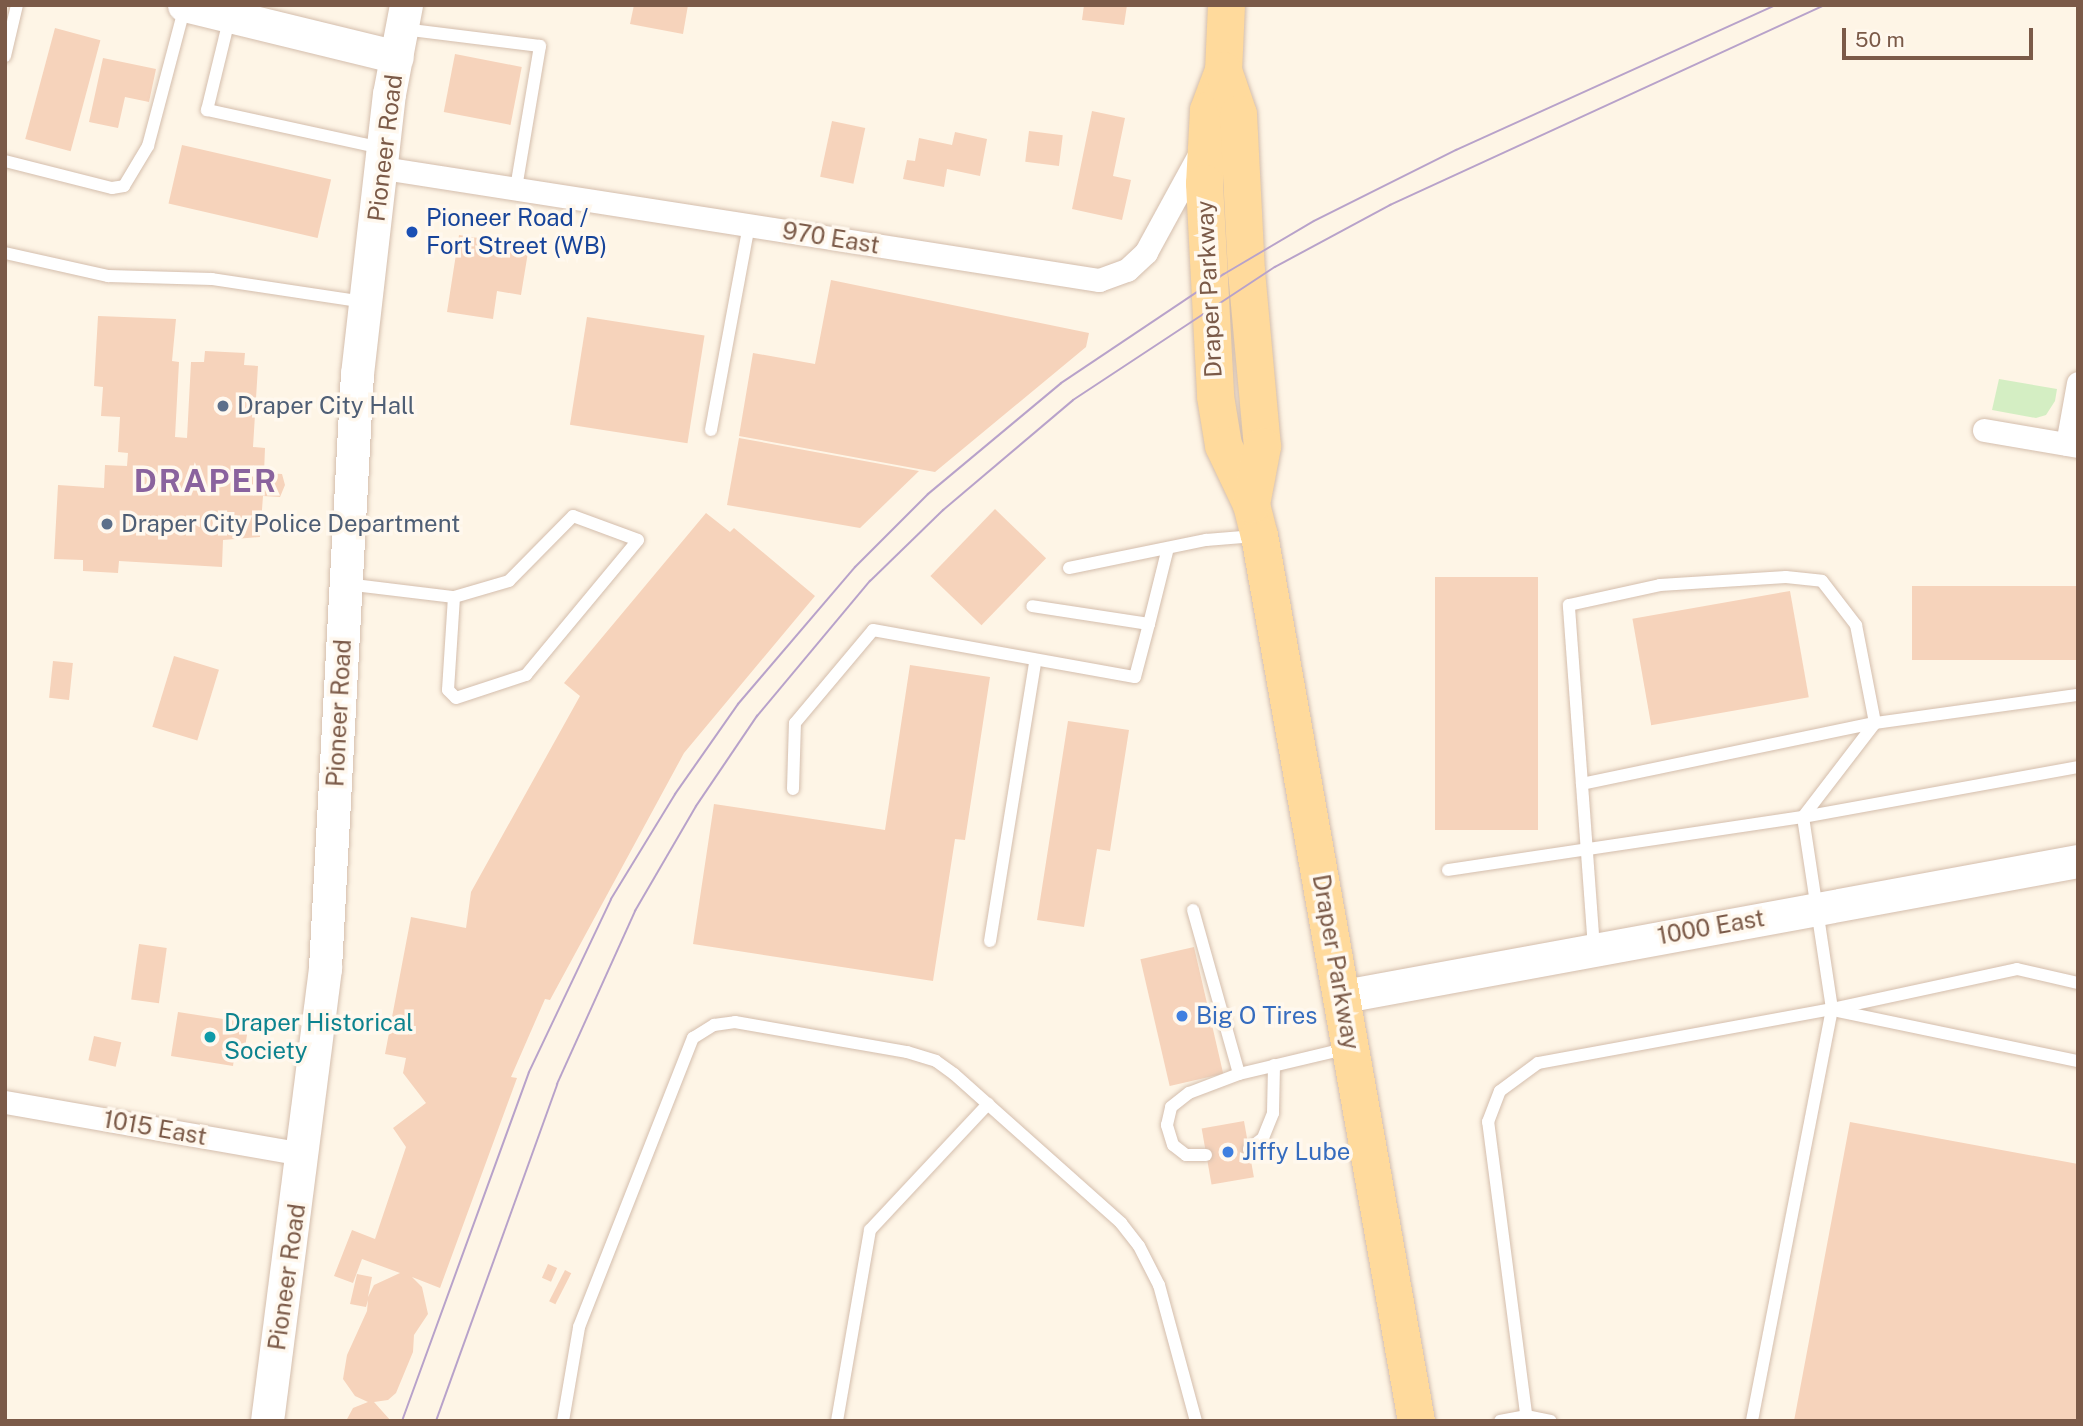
<!DOCTYPE html>
<html>
<head>
<meta charset="utf-8">
<style>
  body { margin:0 }
  #map { position:relative; width:2083px; height:1426px; overflow:hidden; background:#fef5e6; font-family:"Public Sans",sans-serif }
  div>[style] { position:absolute }
  [style*='--x'] { left:calc(var(--x)*1px); top:calc(var(--y)*1px); width:calc(var(--w)*1px); rotate:calc(var(--a)*1deg) }
  .green>* { inset:0; background:#d4eec3 }
  .building>* { inset:0; background:#f6d3bb; transform-origin:0 0 }
  .roads { filter:drop-shadow(0 0 2px #d4bead) drop-shadow(0 0 2px #d4bead) }
  .lane>* { height:12px; margin:-6px; padding:0 6px; transform-origin:6px; border-radius:6px; background:#fff }
  .street>* { height:23px; margin:-11.5px; padding:0 11.5px; transform-origin:11.5px; border-radius:11.5px; background:#fff }
  .secondary>* { height:33px; margin:-16.5px; padding:0 16.5px; transform-origin:16.5px; border-radius:16.5px; background:#fff }
  .primary>* { height:37px; margin:-18.5px; padding:0 18.5px; transform-origin:18.5px; border-radius:18.5px; background:#ffda9c }
  .tram>* { height:2px; margin:-1px; padding:0 1px; transform-origin:1px; border-radius:1px; background:#b8a2ca }
  .dots>* { width:19px; height:19px; translate:-50% -50%; box-sizing:border-box; border:4px solid #fff8ee; border-radius:50% }
  span { translate:-50% -50%; white-space:nowrap; text-align:center; line-height:1.15; -webkit-text-stroke:7px #fff8ee; paint-order:stroke }
  .street-label { font-size:24px; color:#7b5a48 }
  .transit-label { font-size:24px; color:#164399 }
  .left { translate:0 -50%; text-align:left }
  .service-label { font-size:24px; color:#4e5e75 }
  .shop-label { font-size:24px; color:#366cbe }
  .culture-label { font-size:24px; color:#0d838f }
  .district-label { font-size:32px; color:#8a639e; font-weight:700; letter-spacing:2px }
  .frame { position:absolute; inset:0; border:7px solid #7b5a48; pointer-events:none }
  .scale { position:absolute; left:1842px; top:28px; width:191px; height:32px; box-sizing:border-box; border:4px solid #7b5a48; border-top:0; padding-left:9px; font-size:21px; line-height:24px; white-space:nowrap; color:#7b5a48; -webkit-text-stroke:5px #fff8ee; paint-order:stroke }
</style>
</head>
<body>
<div id="map">
  <div class="green">
    <i style="clip-path:polygon(1999px 379px,2057px 389px,2055px 401px,2046px 415px,2036px 418px,1992px 410px)"></i>
  </div>
  <div class="building">
    <i style="clip-path:polygon(634px 5px,688px 5px,683px 34px,630px 24px)"></i>
    <i style="clip-path:polygon(1084px 5px,1127px 5px,1124px 25px,1082px 20px)"></i>
    <i style="left:55px;top:28px;width:47px;height:115px;rotate:15deg"></i>
    <i style="left:455px;top:54px;width:68px;height:59px;rotate:11deg"></i>
    <i style="clip-path:polygon(103px 58px,156px 69px,149px 102px,125px 97px,118px 128px,89px 122px)"></i>
    <i style="clip-path:polygon(1092px 111px,1125px 118px,1113px 176px,1131px 180px,1122px 220px,1072px 209px)"></i>
    <i style="left:832px;top:121px;width:34px;height:57px;rotate:12deg"></i>
    <i style="left:1029px;top:131px;width:34px;height:31px;rotate:7deg"></i>
    <i style="clip-path:polygon(955px 132px,987px 139px,980px 176px,947px 169px,944px 187px,903px 179px,907px 160px,915px 161px,919px 138px,952px 145px)"></i>
    <i style="left:182px;top:145px;width:153px;height:60px;rotate:13deg"></i>
    <i style="clip-path:polygon(459px 235px,529px 246px,521px 295px,497px 291px,493px 319px,447px 312px)"></i>
    <i style="clip-path:polygon(831px 280px,1089px 333px,1086px 347px,935px 472px,739px 436px,753px 353px,815px 364px)"></i>
    <i style="clip-path:polygon(98px 316px,176px 319px,172px 361px,179px 362px,175px 437px,187px 438px,191px 362px,204px 362px,205px 351px,245px 353px,244px 365px,258px 366px,253px 447px,265px 448px,264px 473px,282px 474px,285px 485px,280px 497px,263px 496px,260px 537px,223px 540px,222px 567px,119px 561px,118px 573px,83px 571px,83px 560px,54px 559px,58px 485px,104px 488px,105px 465px,127px 466px,128px 453px,118px 452px,120px 417px,101px 416px,103px 387px,94px 386px)"></i>
    <i style="left:587px;top:317px;width:119px;height:109px;rotate:9deg"></i>
    <i style="clip-path:polygon(739px 438px,919px 471px,860px 528px,727px 505px)"></i>
    <i style="left:995px;top:509px;width:71px;height:93px;rotate:44deg"></i>
    <i style="clip-path:polygon(706px 513px,730px 532px,734px 528px,815px 596px,684px 753px,550px 1000px,545px 999px,511px 1077px,517px 1078px,440px 1288px,412px 1277px,422px 1287px,428px 1314px,414px 1335px,413px 1352px,396px 1393px,388px 1400px,374px 1402px,391px 1421px,346px 1421px,353px 1408px,368px 1402px,355px 1396px,343px 1379px,347px 1355px,367px 1311px,368px 1300px,366px 1307px,350px 1304px,357px 1274px,372px 1277px,368px 1297px,374px 1285px,400px 1273px,362px 1259px,353px 1283px,334px 1276px,352px 1230px,375px 1239px,406px 1147px,393px 1128px,426px 1103px,403px 1073px,406px 1058px,385px 1054px,411px 917px,466px 928px,471px 892px,580px 696px,564px 683px)"></i>
    <i style="left:1435px;top:577px;width:103px;height:253px"></i>
    <i style="left:2078px;top:586px;width:74px;height:166px;rotate:90deg"></i>
    <i style="left:1790px;top:591px;width:108px;height:160px;rotate:80deg"></i>
    <i style="left:174px;top:656px;width:47px;height:74px;rotate:17deg"></i>
    <i style="left:53px;top:661px;width:20px;height:37px;rotate:6deg"></i>
    <i style="clip-path:polygon(910px 665px,990px 677px,965px 840px,955px 839px,933px 981px,693px 944px,714px 804px,885px 830px)"></i>
    <i style="clip-path:polygon(1068px 721px,1129px 730px,1110px 851px,1097px 849px,1084px 927px,1037px 920px)"></i>
    <i style="left:139px;top:944px;width:28px;height:56px;rotate:8deg"></i>
    <i style="left:1194px;top:947px;width:130px;height:55px;rotate:77deg"></i>
    <i style="clip-path:polygon(178px 1012px,249px 1023px,244px 1053px,235px 1052px,233px 1066px,171px 1056px)"></i>
    <i style="left:94px;top:1036px;width:28px;height:25px;rotate:13deg"></i>
    <i style="left:1244px;top:1121px;width:57px;height:43px;rotate:80deg"></i>
    <i style="clip-path:polygon(1850px 1122px,2078px 1164px,2078px 1421px,1794px 1421px)"></i>
    <i style="left:548px;top:1264px;width:10px;height:15px;rotate:24deg"></i>
    <i style="left:565px;top:1270px;width:7px;height:35px;rotate:27deg"></i>
  </div>
  <div class="roads">
    <div class="lane">
      <i style="--x:230;--y:16;--w:97;--a:103.7"></i>
      <i style="--x:207;--y:110;--w:178;--a:12.3"></i>
      <i style="--x:403;--y:29;--w:138;--a:7.1"></i>
      <i style="--x:540;--y:46;--w:144;--a:99.6"></i>
      <i style="--x:5;--y:56;--w:52;--a:-76.8"></i>
      <i style="--x:5;--y:161;--w:110;--a:14.2"></i>
      <i style="--x:112;--y:188;--w:12;--a:-9"></i>
      <i style="--x:124;--y:186;--w:47;--a:-59"></i>
      <i style="--x:148;--y:146;--w:145;--a:-75.2"></i>
      <i style="--x:5;--y:253;--w:106;--a:12.6"></i>
      <i style="--x:108;--y:276;--w:104;--a:1.7"></i>
      <i style="--x:212;--y:279;--w:154;--a:8.6"></i>
      <i style="--x:711;--y:430;--w:209;--a:-79.5"></i>
      <i style="--x:1069;--y:568;--w:140;--a:-11.6"></i>
      <i style="--x:1206;--y:540;--w:49;--a:-4.7"></i>
      <i style="--x:346;--y:584;--w:109;--a:6.9"></i>
      <i style="--x:454;--y:597;--w:93;--a:93.7"></i>
      <i style="--x:448;--y:690;--w:11;--a:45"></i>
      <i style="--x:456;--y:698;--w:74;--a:-18.2"></i>
      <i style="--x:526;--y:675;--w:175;--a:-50.3"></i>
      <i style="--x:638;--y:540;--w:69;--a:-159.7"></i>
      <i style="--x:573;--y:516;--w:91;--a:134.6"></i>
      <i style="--x:509;--y:581;--w:57;--a:163.8"></i>
      <i style="--x:1149;--y:624;--w:78;--a:-76"></i>
      <i style="--x:1582;--y:784;--w:299;--a:-11.8"></i>
      <i style="--x:1875;--y:723;--w:205;--a:-7.9"></i>
      <i style="--x:793;--y:789;--w:66;--a:-88.3"></i>
      <i style="--x:795;--y:723;--w:121;--a:-50"></i>
      <i style="--x:873;--y:630;--w:266;--a:10.2"></i>
      <i style="--x:1135;--y:677;--w:55;--a:-75.2"></i>
      <i style="--x:1149;--y:624;--w:118;--a:-171.3"></i>
      <i style="--x:1448;--y:870;--w:359;--a:-8.5"></i>
      <i style="--x:1803;--y:817;--w:280;--a:-10.3"></i>
      <i style="--x:1193;--y:910;--w:170;--a:74.3"></i>
      <i style="--x:1239;--y:1074;--w:112;--a:-13.4"></i>
      <i style="--x:990;--y:941;--w:283;--a:-80.8"></i>
      <i style="--x:1594;--y:948;--w:344;--a:-94.2"></i>
      <i style="--x:1569;--y:605;--w:93;--a:-12.4"></i>
      <i style="--x:1660;--y:585;--w:126;--a:-3.6"></i>
      <i style="--x:1786;--y:577;--w:36;--a:6"></i>
      <i style="--x:1822;--y:581;--w:56;--a:52.3"></i>
      <i style="--x:1856;--y:625;--w:100;--a:79"></i>
      <i style="--x:1875;--y:723;--w:118;--a:127.5"></i>
      <i style="--x:1803;--y:817;--w:194;--a:81.4"></i>
      <i style="--x:1832;--y:1009;--w:420;--a:101"></i>
      <i style="--x:1838;--y:1011;--w:245;--a:11.8"></i>
      <i style="--x:1249;--y:1149;--w:18;--a:-38"></i>
      <i style="--x:1263;--y:1138;--w:27;--a:-68"></i>
      <i style="--x:1273;--y:1113;--w:48;--a:-88.8"></i>
      <i style="--x:1206;--y:1155;--w:20;--a:180"></i>
      <i style="--x:1186;--y:1155;--w:16;--a:-142"></i>
      <i style="--x:1173;--y:1145;--w:21;--a:-107"></i>
      <i style="--x:1167;--y:1125;--w:18;--a:-77"></i>
      <i style="--x:1171;--y:1107;--w:23;--a:-38"></i>
      <i style="--x:1189;--y:1093;--w:53;--a:-20.8"></i>
      <i style="--x:563;--y:1421;--w:95;--a:-80.3"></i>
      <i style="--x:579;--y:1327;--w:311;--a:-68.5"></i>
      <i style="--x:693;--y:1038;--w:25;--a:-32"></i>
      <i style="--x:714;--y:1025;--w:21;--a:-8"></i>
      <i style="--x:735;--y:1022;--w:175;--a:9.9"></i>
      <i style="--x:907;--y:1052;--w:30;--a:17"></i>
      <i style="--x:936;--y:1061;--w:22;--a:36"></i>
      <i style="--x:954;--y:1074;--w:224;--a:41.7"></i>
      <i style="--x:1121;--y:1223;--w:29;--a:52"></i>
      <i style="--x:1139;--y:1246;--w:44;--a:62.9"></i>
      <i style="--x:1159;--y:1285;--w:141;--a:74.8"></i>
      <i style="--x:837;--y:1421;--w:194;--a:-80.2"></i>
      <i style="--x:870;--y:1230;--w:173;--a:-46.9"></i>
      <i style="--x:1500;--y:1421;--w:26;--a:-11"></i>
      <i style="--x:1526;--y:1416;--w:25;--a:11"></i>
      <i style="--x:1527;--y:1421;--w:302;--a:-97.4"></i>
      <i style="--x:1488;--y:1122;--w:33;--a:-69"></i>
      <i style="--x:1500;--y:1091;--w:47;--a:-36.4"></i>
      <i style="--x:1538;--y:1063;--w:299;--a:-10.4"></i>
      <i style="--x:1832;--y:1009;--w:189;--a:-12.2"></i>
      <i style="--x:2017;--y:969;--w:63;--a:12.9"></i>
    </div>
    <div class="street">
      <i style="--x:383;--y:168;--w:725;--a:8.89"></i>
      <i style="--x:1099;--y:280;--w:30;--a:-20"></i>
      <i style="--x:1127;--y:270;--w:26;--a:-43"></i>
      <i style="--x:1146;--y:252;--w:113;--a:-61.4"></i>
      <i style="--x:1984;--y:430;--w:95;--a:9.7"></i>
      <i style="--x:2067;--y:444;--w:62;--a:-79.8"></i>
      <i style="--x:5;--y:1102;--w:303;--a:9.9"></i>
    </div>
    <div class="secondary">
      <i style="--x:184;--y:5;--w:219;--a:13.7"></i>
      <i style="--x:1344;--y:996;--w:746;--a:-10.42"></i>
      <i style="--x:267;--y:1421;--w:457;--a:-82.7"></i>
      <i style="--x:325;--y:968;--w:595;--a:-86.92"></i>
      <i style="--x:357;--y:374;--w:282;--a:-83.5"></i>
      <i style="--x:389;--y:94;--w:91;--a:-79.2"></i>
    </div>
    <div class="primary">
      <i style="--x:1226;--y:5;--w:65;--a:92.6"></i>
      <i style="--x:1223;--y:70;--w:43;--a:110.6"></i>
      <i style="--x:1208;--y:110;--w:73;--a:93.1"></i>
      <i style="--x:1204;--y:183;--w:213;--a:87"></i>
      <i style="--x:1215;--y:396;--w:50;--a:80.7"></i>
      <i style="--x:1223;--y:445;--w:65;--a:64.6"></i>
      <i style="--x:1251;--y:504;--w:32;--a:76"></i>
      <i style="--x:1259;--y:535;--w:900;--a:79.95"></i>
      <i style="--x:1223;--y:70;--w:46;--a:71.2"></i>
      <i style="--x:1238;--y:114;--w:157;--a:87.1"></i>
      <i style="--x:1246;--y:271;--w:176;--a:84.8"></i>
      <i style="--x:1262;--y:446;--w:59;--a:100.7"></i>
    </div>
  </div>
  <div class="tram">
    <i style="--x:402;--y:1421;--w:371;--a:-70"></i>
    <i style="--x:529;--y:1072;--w:191;--a:-64.6"></i>
    <i style="--x:611;--y:899;--w:123;--a:-58.6"></i>
    <i style="--x:675;--y:794;--w:110;--a:-55"></i>
    <i style="--x:738;--y:704;--w:180;--a:-49.5"></i>
    <i style="--x:855;--y:567;--w:103;--a:-45"></i>
    <i style="--x:928;--y:494;--w:173;--a:-39.8"></i>
    <i style="--x:1061;--y:383;--w:196;--a:-33.8"></i>
    <i style="--x:1224;--y:274;--w:104;--a:-30.5"></i>
    <i style="--x:1314;--y:221;--w:159;--a:-26.6"></i>
    <i style="--x:1456;--y:150;--w:351;--a:-24.4"></i>
    <i style="--x:436;--y:1421;--w:358;--a:-70.2"></i>
    <i style="--x:557;--y:1084;--w:190;--a:-65.7"></i>
    <i style="--x:635;--y:911;--w:121;--a:-59.8"></i>
    <i style="--x:696;--y:806;--w:109;--a:-55.9"></i>
    <i style="--x:757;--y:716;--w:176;--a:-50.1"></i>
    <i style="--x:870;--y:581;--w:102;--a:-44.2"></i>
    <i style="--x:943;--y:510;--w:170;--a:-40.2"></i>
    <i style="--x:1073;--y:400;--w:242;--a:-33.4"></i>
    <i style="--x:1275;--y:267;--w:131;--a:-28.3"></i>
    <i style="--x:1390;--y:205;--w:479;--a:-24.7"></i>
  </div>
  <div class="dots">
    <i style="left:412px;top:232px;background:#1a4fb4"></i>
    <i style="left:223px;top:406px;background:#5c6f8a"></i>
    <i style="left:107px;top:524px;background:#5c6f8a"></i>
    <i style="left:1182px;top:1016px;background:#3f7fe0"></i>
    <i style="left:210px;top:1037px;background:#0f9aa8"></i>
    <i style="left:1228px;top:1152px;background:#3f7fe0"></i>
  </div>
  <div class="street-label">
    <span style="left:385px;top:148px;rotate:-83deg">Pioneer Road</span>
    <span style="left:831px;top:238px;rotate:9deg">970 East</span>
    <span style="left:1209px;top:289px;rotate:-93deg">Draper Parkway</span>
    <span style="left:339px;top:713px;rotate:-87deg">Pioneer Road</span>
    <span style="left:1711px;top:927px;rotate:-10deg">1000 East</span>
    <span style="left:1336px;top:962px;rotate:80deg">Draper Parkway</span>
    <span style="left:155px;top:1128px;rotate:10deg">1015 East</span>
    <span style="left:287px;top:1277px;rotate:-82deg">Pioneer Road</span>
  </div>
  <div class="transit-label">
    <span class="left" style="left:426px;top:232px">Pioneer Road /<br>Fort Street (WB)</span>
  </div>
  <div class="service-label">
    <span class="left" style="left:237px;top:406px">Draper City Hall</span>
    <span class="left" style="left:121px;top:524px">Draper City Police Department</span>
  </div>
  <div class="shop-label">
    <span class="left" style="left:1196px;top:1016px">Big O Tires</span>
    <span class="left" style="left:1242px;top:1152px">Jiffy Lube</span>
  </div>
  <div class="culture-label">
    <span class="left" style="left:224px;top:1037px">Draper Historical<br>Society</span>
  </div>
  <div class="district-label">
    <span style="left:206px;top:481px">DRAPER</span>
  </div>
  <div class="frame"></div>
  <div class="scale">50 m</div>
</div>
</body>
</html>
